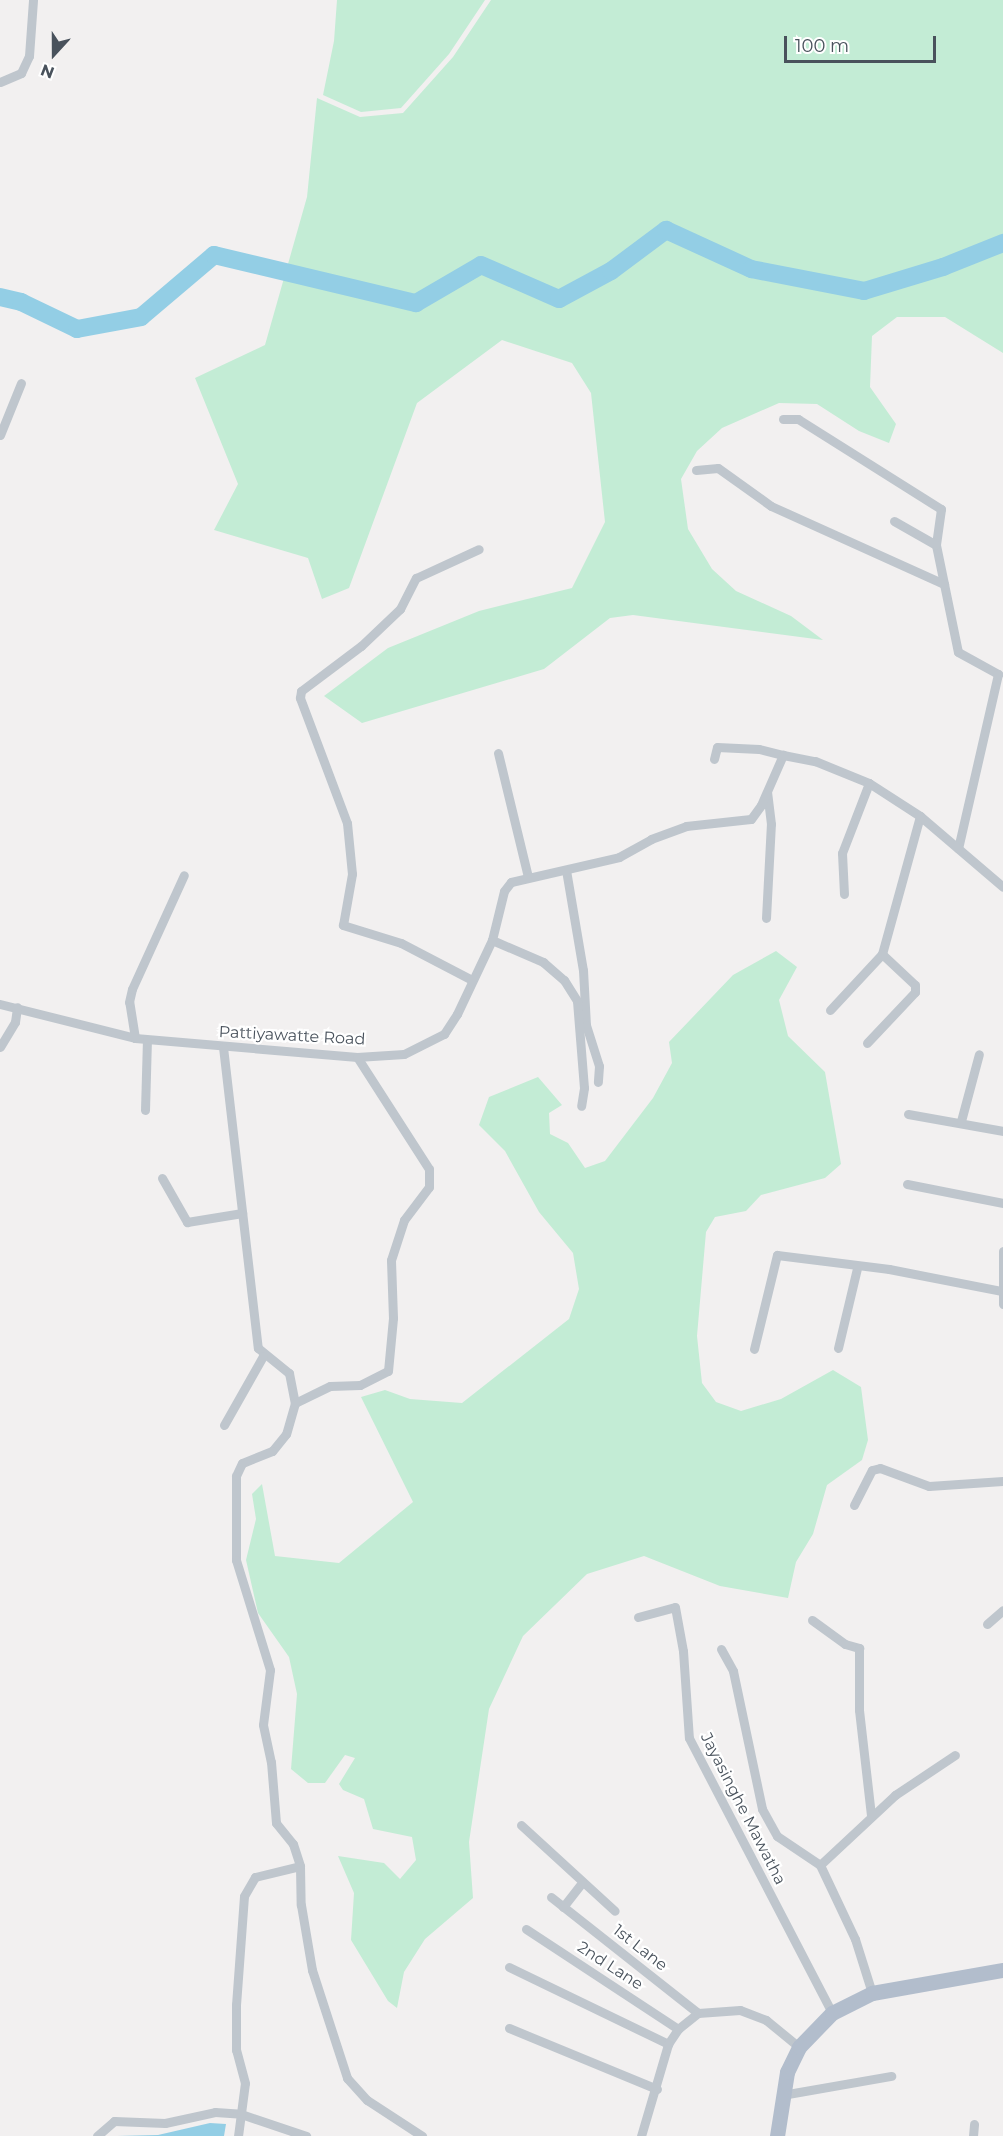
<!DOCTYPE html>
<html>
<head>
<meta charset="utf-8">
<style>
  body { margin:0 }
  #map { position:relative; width:1003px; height:2136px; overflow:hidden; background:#f2f0f0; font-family:Montserrat,sans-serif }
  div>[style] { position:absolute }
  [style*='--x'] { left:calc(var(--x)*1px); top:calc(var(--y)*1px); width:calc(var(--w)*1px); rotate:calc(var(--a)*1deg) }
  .green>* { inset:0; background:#c3ecd5 }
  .water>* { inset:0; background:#93cee5 }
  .river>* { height:18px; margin:-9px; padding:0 9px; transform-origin:9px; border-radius:9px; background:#93cee5 }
  .street>* { height:9px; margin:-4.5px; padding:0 4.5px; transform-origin:4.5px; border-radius:4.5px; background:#bfc6cd }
  .primary>* { height:15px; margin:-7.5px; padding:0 7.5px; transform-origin:7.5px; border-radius:7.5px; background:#b2bdcc }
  span { translate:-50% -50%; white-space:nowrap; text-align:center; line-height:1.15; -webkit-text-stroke:4.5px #fff; paint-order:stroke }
  .street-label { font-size:16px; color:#49525c }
  .north { position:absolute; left:24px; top:24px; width:60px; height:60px; -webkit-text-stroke:4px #fff; paint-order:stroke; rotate:201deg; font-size:16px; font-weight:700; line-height:24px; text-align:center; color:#49525c }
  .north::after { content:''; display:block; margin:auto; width:21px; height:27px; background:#49525c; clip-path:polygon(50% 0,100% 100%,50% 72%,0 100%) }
  .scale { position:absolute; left:784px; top:36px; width:152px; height:27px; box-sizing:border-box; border:3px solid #49525c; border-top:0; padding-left:8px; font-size:18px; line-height:21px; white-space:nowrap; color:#49525c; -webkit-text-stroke:4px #fff; paint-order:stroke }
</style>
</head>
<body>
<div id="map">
  <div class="green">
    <i style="clip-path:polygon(337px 0,485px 0,449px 54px,401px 108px,361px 112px,323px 95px,334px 41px)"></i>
    <i style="clip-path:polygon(491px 0,1003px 0,1003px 353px,945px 317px,897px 317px,872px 336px,870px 387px,896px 424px,889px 443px,859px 431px,817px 404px,779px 403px,722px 428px,697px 451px,681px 479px,688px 529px,712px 569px,736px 591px,791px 616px,823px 640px,633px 615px,610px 618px,544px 669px,362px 723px,324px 696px,388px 648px,479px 611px,572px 588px,605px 522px,591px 393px,572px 363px,502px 340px,417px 403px,349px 588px,322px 599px,308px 558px,214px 530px,238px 484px,195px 378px,265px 345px,307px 197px,317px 98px,360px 117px,403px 113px,453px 57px)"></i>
    <i style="clip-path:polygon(776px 951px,797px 967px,779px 1000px,788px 1036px,825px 1072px,841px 1164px,825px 1178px,761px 1195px,746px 1211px,715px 1217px,706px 1232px,697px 1336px,702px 1383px,716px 1402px,741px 1411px,781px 1399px,833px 1370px,861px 1387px,868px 1440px,862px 1460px,827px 1485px,813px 1534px,796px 1562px,788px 1598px,720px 1586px,644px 1556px,587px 1574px,523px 1636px,489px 1709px,469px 1842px,473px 1898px,425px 1939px,404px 1972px,397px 2008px,388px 2001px,351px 1940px,354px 1893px,338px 1856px,384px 1863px,400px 1879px,416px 1860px,412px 1837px,373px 1829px,364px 1799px,343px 1790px,339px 1784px,355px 1758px,345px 1755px,325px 1783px,308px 1783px,291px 1769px,297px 1694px,289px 1657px,258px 1613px,246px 1560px,256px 1519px,252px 1494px,262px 1484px,275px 1556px,339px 1563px,413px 1502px,361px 1397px,385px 1390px,410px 1399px,462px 1403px,569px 1319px,579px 1289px,573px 1253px,539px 1212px,505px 1151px,479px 1125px,489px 1097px,538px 1077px,562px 1105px,549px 1113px,550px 1134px,568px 1143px,585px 1168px,605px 1161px,653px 1098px,672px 1063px,669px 1042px,733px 975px)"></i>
  </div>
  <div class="water">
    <i style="clip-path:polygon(210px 2123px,226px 2124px,224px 2136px,117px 2136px,158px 2135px)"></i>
  </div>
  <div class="river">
    <i style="--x:0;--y:297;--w:22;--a:13"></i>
    <i style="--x:21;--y:302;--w:62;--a:25.7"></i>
    <i style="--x:77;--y:329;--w:65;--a:-10.6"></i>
    <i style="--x:141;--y:317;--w:96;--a:-40.3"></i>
    <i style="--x:214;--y:255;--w:208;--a:13.4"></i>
    <i style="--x:416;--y:303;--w:75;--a:-30.3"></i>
    <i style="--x:481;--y:265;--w:85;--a:23.6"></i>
    <i style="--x:559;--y:299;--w:59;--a:-28.3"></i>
    <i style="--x:611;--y:271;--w:69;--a:-36.7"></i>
    <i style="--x:666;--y:230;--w:94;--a:24.6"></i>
    <i style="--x:751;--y:269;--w:115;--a:11"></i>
    <i style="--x:864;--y:291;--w:83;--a:-16.9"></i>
    <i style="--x:943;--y:267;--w:65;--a:-21.8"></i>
  </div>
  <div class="street">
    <i style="--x:0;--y:82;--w:23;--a:-23"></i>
    <i style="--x:21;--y:73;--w:19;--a:-65"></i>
    <i style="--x:29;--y:56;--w:56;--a:-85.9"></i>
    <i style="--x:783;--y:419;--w:15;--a:0"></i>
    <i style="--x:798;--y:419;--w:169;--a:32.2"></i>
    <i style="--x:941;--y:509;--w:36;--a:98"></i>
    <i style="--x:936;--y:545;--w:109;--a:78.4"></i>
    <i style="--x:958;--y:652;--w:46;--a:28.8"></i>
    <i style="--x:998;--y:674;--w:179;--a:102.9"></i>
    <i style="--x:0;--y:435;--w:56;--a:-68"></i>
    <i style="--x:696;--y:470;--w:22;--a:-5"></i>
    <i style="--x:718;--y:468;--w:65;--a:35.6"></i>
    <i style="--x:771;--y:506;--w:190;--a:24.3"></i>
    <i style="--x:894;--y:521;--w:48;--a:29.7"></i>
    <i style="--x:498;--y:753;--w:128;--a:76.4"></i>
    <i style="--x:714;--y:759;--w:12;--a:-76"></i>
    <i style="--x:717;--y:747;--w:42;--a:2.7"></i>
    <i style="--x:759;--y:749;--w:25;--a:14"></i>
    <i style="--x:566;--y:870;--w:101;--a:80.4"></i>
    <i style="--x:583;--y:970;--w:55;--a:86.9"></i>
    <i style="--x:586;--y:1025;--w:43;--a:72.4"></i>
    <i style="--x:599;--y:1066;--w:16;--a:94"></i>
    <i style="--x:844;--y:894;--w:41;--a:-92.8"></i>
    <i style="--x:842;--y:853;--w:75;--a:-68.9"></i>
    <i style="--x:766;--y:918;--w:94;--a:-87"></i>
    <i style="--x:771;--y:824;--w:32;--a:-97"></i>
    <i style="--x:492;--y:940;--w:56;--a:23.3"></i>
    <i style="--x:543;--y:962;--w:28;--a:41"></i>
    <i style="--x:564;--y:980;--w:25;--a:58"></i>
    <i style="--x:577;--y:1001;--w:87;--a:85.4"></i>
    <i style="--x:584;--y:1088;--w:18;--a:99"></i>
    <i style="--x:882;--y:954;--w:143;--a:-74.6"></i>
    <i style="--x:472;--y:980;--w:80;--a:-152.5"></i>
    <i style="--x:401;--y:943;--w:61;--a:-162.8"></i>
    <i style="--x:343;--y:925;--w:52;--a:-80"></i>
    <i style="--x:352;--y:874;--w:51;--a:-95.6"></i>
    <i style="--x:347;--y:823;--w:134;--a:-110.6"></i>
    <i style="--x:300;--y:698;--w:7;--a:-82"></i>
    <i style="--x:301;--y:691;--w:75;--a:-36.9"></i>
    <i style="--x:361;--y:646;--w:54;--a:-43.5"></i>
    <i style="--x:400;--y:609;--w:35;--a:-63"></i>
    <i style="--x:416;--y:578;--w:69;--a:-24.7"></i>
    <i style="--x:0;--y:1004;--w:139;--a:14.1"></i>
    <i style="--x:135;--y:1038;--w:223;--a:4.9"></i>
    <i style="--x:357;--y:1057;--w:47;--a:-3.7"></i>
    <i style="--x:404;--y:1054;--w:45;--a:-26.6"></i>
    <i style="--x:444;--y:1034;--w:24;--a:-57"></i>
    <i style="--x:457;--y:1014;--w:82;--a:-64.7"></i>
    <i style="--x:492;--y:940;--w:50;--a:-76.2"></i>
    <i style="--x:504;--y:891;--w:11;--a:-52"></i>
    <i style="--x:511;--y:882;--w:111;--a:-13"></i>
    <i style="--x:619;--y:857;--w:37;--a:-29"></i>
    <i style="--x:651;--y:839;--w:37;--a:-20"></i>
    <i style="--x:686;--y:826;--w:65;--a:-6.1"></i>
    <i style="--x:751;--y:819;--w:17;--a:-54"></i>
    <i style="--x:761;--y:805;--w:55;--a:-66.3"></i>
    <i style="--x:783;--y:755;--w:33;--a:11"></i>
    <i style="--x:815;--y:761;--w:58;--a:22.2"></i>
    <i style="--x:869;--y:783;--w:61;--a:32.9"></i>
    <i style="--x:920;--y:816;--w:109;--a:40.5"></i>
    <i style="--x:830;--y:1010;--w:76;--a:-47.1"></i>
    <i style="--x:882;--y:954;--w:45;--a:43.2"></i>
    <i style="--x:915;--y:985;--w:7;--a:90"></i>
    <i style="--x:915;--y:992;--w:70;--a:133.3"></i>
    <i style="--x:135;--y:1038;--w:36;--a:-99"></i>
    <i style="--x:129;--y:1002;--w:13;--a:-77"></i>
    <i style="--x:132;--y:989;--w:125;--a:-65.5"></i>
    <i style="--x:0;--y:1047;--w:29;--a:-59"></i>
    <i style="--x:15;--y:1022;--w:15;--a:-82"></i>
    <i style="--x:223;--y:1047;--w:303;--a:83.4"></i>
    <i style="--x:258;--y:1348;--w:40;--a:39"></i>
    <i style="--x:289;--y:1373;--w:31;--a:79"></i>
    <i style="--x:295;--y:1403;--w:39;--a:-26"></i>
    <i style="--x:330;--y:1386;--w:30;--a:-2"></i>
    <i style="--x:360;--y:1385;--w:31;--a:-27"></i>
    <i style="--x:388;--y:1371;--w:53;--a:-84.6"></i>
    <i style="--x:393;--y:1318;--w:58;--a:-92"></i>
    <i style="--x:391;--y:1260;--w:42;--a:-72"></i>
    <i style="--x:404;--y:1220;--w:41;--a:-52.9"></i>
    <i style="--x:429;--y:1187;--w:18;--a:-90"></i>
    <i style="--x:429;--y:1169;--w:133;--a:-122.7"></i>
    <i style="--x:145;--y:1110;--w:70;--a:-88.4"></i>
    <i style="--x:908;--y:1114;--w:97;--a:10.1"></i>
    <i style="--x:961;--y:1121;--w:69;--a:-75"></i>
    <i style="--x:162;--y:1178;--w:51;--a:60.4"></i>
    <i style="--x:187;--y:1222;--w:56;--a:-9.3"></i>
    <i style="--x:907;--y:1184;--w:98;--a:11.2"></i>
    <i style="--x:1003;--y:1251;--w:53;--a:90"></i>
    <i style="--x:838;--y:1348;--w:82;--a:-76.6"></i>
    <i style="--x:754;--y:1349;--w:97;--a:-76.3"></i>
    <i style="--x:777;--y:1255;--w:113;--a:7.1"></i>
    <i style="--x:889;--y:1269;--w:114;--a:11.1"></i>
    <i style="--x:295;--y:1403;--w:32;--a:106"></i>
    <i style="--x:286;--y:1434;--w:22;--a:129"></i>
    <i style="--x:272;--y:1451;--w:32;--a:158"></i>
    <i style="--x:242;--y:1463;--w:14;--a:115"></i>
    <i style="--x:236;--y:1476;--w:84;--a:90"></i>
    <i style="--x:236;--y:1560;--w:115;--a:72.8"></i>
    <i style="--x:270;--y:1670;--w:55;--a:97.3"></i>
    <i style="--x:263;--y:1725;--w:38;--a:78"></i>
    <i style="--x:271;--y:1762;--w:61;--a:85.3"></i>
    <i style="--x:276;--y:1823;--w:27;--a:51"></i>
    <i style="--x:293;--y:1844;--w:23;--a:72"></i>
    <i style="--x:300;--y:1866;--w:39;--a:89"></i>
    <i style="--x:301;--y:1905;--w:66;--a:80.4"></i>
    <i style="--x:312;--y:1970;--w:114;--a:72"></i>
    <i style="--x:347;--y:2078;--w:30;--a:48"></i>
    <i style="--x:367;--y:2100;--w:66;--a:33.2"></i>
    <i style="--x:224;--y:1425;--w:79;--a:-60.5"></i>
    <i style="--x:854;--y:1505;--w:39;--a:-63"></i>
    <i style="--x:872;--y:1470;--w:8;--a:-14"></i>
    <i style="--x:880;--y:1468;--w:52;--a:20.2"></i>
    <i style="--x:929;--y:1486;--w:74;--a:-3.9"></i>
    <i style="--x:638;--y:1617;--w:38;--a:-15"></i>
    <i style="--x:675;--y:1607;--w:45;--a:79.7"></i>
    <i style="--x:683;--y:1651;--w:87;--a:86.1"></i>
    <i style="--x:689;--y:1738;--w:310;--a:62.5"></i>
    <i style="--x:812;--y:1620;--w:41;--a:36"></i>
    <i style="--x:845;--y:1644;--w:15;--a:16"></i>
    <i style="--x:859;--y:1648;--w:62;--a:90"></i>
    <i style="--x:859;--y:1710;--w:107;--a:83.5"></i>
    <i style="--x:987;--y:1624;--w:21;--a:-41"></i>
    <i style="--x:721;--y:1649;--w:25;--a:61"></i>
    <i style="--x:733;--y:1671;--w:141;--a:78.1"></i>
    <i style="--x:762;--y:1809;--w:31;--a:61"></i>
    <i style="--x:777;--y:1836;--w:52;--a:34"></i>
    <i style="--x:820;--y:1865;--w:82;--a:64.7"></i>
    <i style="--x:855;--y:1939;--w:57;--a:72.5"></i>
    <i style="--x:521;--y:1825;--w:127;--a:42.5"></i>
    <i style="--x:820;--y:1865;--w:103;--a:-43"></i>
    <i style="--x:895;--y:1795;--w:72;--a:-33.7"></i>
    <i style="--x:551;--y:1897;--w:187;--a:38.3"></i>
    <i style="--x:563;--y:1907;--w:31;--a:-52"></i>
    <i style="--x:526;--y:1929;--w:182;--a:33.3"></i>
    <i style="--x:509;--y:1967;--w:177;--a:25.8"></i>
    <i style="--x:509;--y:2028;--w:160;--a:22.4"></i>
    <i style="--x:782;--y:2095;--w:111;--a:-9.9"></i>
    <i style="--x:97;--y:2136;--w:23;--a:-41"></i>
    <i style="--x:114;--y:2121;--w:51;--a:2.2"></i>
    <i style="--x:165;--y:2123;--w:51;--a:-12.4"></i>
    <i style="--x:215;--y:2112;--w:26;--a:4"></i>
    <i style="--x:241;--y:2114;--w:69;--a:18.7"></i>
    <i style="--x:238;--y:2136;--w:53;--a:-82.5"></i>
    <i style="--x:245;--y:2083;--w:34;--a:-105"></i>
    <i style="--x:236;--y:2050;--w:45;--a:-90"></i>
    <i style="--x:236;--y:2005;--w:109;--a:-85.8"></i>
    <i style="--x:244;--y:1896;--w:22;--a:-60"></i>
    <i style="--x:255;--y:1877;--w:46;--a:-13.7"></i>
    <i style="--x:641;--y:2136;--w:96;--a:-73.6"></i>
    <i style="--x:668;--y:2044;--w:18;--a:-56"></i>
    <i style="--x:678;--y:2029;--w:26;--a:-39"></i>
    <i style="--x:698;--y:2013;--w:42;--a:-4.1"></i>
    <i style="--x:740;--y:2010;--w:28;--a:21"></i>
    <i style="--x:766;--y:2020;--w:43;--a:39.3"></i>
    <i style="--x:973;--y:2136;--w:12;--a:-85"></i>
  </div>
  <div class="primary">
    <i style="--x:777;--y:2136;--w:65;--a:-81.1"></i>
    <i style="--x:787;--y:2072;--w:28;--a:-64"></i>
    <i style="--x:799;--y:2047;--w:47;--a:-45.9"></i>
    <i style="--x:832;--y:2013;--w:45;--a:-26.6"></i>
    <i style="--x:872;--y:1993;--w:133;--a:-10"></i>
  </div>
  <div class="street-label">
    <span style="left:292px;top:1036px;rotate:3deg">Pattiyawatte Road</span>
    <span style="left:743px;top:1809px;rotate:63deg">Jayasinghe Mawatha</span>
    <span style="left:640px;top:1948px;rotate:38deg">1st Lane</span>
    <span style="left:610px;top:1966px;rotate:33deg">2nd Lane</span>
  </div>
  <div class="north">N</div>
  <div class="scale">100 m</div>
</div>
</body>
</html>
